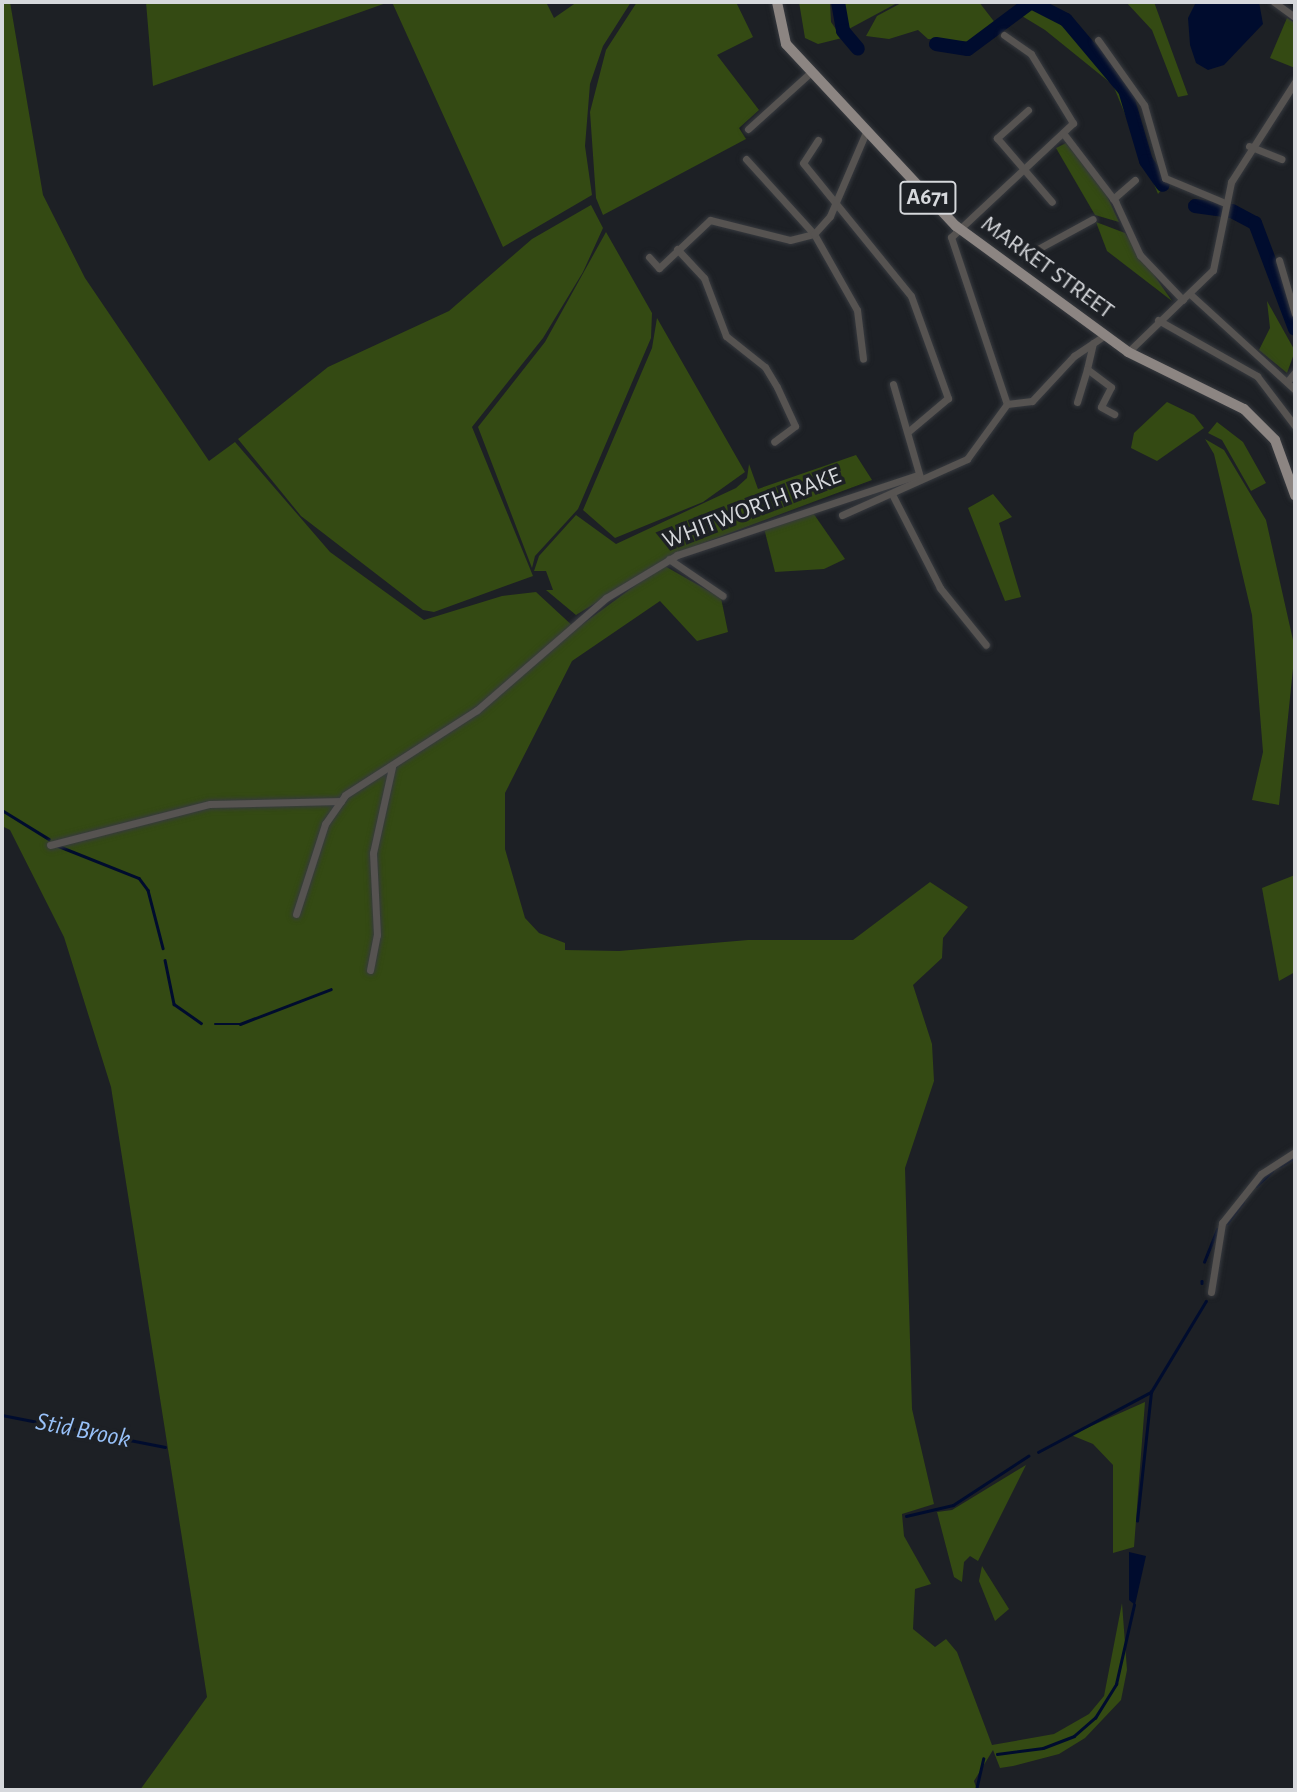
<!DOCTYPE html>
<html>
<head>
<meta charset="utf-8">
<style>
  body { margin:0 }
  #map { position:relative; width:1297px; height:1792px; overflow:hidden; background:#1d2025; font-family:"Alegreya Sans",sans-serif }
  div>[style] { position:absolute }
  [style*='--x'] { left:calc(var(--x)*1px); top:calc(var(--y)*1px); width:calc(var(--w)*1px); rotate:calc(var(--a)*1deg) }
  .green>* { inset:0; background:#344a13 }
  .water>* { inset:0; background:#000c2e }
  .stream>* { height:2.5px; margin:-1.25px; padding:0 1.25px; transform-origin:1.25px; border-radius:1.25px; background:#000c2e }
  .river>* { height:14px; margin:-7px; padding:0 7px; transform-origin:7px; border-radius:7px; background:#000c2e }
  .roads { filter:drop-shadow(0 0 2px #373a3f) drop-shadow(0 0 2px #373a3f) }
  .street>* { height:7px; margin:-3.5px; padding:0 3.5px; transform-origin:3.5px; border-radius:3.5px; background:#565351 }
  .primary>* { height:10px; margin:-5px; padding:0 5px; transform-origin:5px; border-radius:5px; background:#8c8582 }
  span { translate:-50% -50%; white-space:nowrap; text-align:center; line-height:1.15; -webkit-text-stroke:7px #1d2025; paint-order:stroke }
  .shield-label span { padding:2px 5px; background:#1d2025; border:2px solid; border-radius:5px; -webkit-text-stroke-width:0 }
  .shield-label { font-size:23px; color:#d6d8dc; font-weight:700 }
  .street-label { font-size:24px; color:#d6d8dc }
  .water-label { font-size:26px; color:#98c1f9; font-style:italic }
  .frame { position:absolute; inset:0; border:4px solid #d6d8dc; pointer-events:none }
</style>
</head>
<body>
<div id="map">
  <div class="green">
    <i style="clip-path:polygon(2px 2px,10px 2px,43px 195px,85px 278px,209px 461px,235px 442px,330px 552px,424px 620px,502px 596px,536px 592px,576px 629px,663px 565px,721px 598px,728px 632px,697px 641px,660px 601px,572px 661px,505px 793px,505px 849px,525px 918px,539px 933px,565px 943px,565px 950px,619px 951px,748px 940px,853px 940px,930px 882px,968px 907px,943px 938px,942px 958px,913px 985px,932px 1044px,934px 1081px,905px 1168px,912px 1409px,934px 1504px,902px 1514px,904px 1536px,931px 1584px,915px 1589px,913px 1629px,935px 1647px,946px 1639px,957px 1652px,992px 1745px,1054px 1734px,1089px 1714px,1104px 1696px,1122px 1603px,1127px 1670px,1121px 1700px,1085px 1738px,1059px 1754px,1013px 1766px,1000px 1768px,993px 1750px,974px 1781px,977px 1790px,140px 1790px,207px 1697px,111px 1087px,64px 937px,10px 830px,2px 826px)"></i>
    <i style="clip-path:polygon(146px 2px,389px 2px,153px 86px)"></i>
    <i style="clip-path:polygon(392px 2px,546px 2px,554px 18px,577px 2px,631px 2px,603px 46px,590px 84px,585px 146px,592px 195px,503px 247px)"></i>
    <i style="clip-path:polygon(637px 2px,736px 2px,753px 37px,717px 55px,759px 110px,739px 128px,746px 139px,603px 215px,596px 198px,590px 112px,606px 50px)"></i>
    <i style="clip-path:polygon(799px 2px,830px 2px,831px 22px,842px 38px,818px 44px,805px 38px)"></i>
    <i style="clip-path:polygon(843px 2px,899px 2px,847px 30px)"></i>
    <i style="clip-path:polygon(903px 2px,979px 2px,996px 24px,970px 42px,928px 39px,918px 30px,889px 39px,866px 36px,877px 16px)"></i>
    <i style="clip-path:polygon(1126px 2px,1154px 2px,1188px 95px,1178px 97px,1152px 30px)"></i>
    <i style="clip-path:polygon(1033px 5px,1085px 41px,1123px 90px,1136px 121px,1145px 160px,1162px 189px,1158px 194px,1113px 85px,1045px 30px,1022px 16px,1012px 23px)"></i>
    <i style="clip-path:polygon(1287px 18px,1295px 23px,1295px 68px,1270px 58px)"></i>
    <i style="clip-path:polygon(1066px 143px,1107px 196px,1119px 222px,1095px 215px,1056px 148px)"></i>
    <i style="clip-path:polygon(591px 205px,603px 228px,583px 272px,543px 338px,472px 427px,533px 576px,434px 612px,423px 610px,301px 516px,238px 439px,328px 367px,449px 311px,532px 239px)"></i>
    <i style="clip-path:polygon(1096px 222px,1125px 233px,1172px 301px,1107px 251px)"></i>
    <i style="clip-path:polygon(606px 232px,652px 313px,651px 338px,578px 509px,535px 556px,532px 568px,478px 427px,545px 342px)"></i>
    <i style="clip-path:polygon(1267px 301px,1295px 351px,1287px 373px,1259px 350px,1270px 328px)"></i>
    <i style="clip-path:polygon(657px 318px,745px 472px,703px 502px,615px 538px,583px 510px,652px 348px)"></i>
    <i style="clip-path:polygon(1167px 402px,1194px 415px,1204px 428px,1157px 461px,1131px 448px,1134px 433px)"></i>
    <i style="clip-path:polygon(1217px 422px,1243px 442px,1266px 483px,1251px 491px,1222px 440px,1208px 433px)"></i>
    <i style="clip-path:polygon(1205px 439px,1224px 450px,1266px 520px,1295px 649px,1279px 805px,1252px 800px,1263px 752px,1252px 615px,1214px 454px)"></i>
    <i style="clip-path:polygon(856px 455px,872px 480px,679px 552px,576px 615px,546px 590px,553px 590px,546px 571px,534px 571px,539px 556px,576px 515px,616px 544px,736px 488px,747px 478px,749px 464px,758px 489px)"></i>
    <i style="clip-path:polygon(993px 494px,1012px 517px,999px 523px,1021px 597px,1005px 601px,968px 508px)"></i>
    <i style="clip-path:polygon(811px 510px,845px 559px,824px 569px,775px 572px,764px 528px)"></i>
    <i style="clip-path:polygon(1295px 875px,1295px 972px,1279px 981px,1262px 888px)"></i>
    <i style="clip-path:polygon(1145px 1402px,1134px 1547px,1113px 1553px,1113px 1465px,1093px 1444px,1071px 1435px)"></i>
    <i style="clip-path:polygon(1026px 1465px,978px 1561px,970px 1556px,964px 1562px,962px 1582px,954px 1577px,937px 1512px,952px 1510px)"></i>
    <i style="clip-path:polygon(982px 1566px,1009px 1609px,995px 1621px,979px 1581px)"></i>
  </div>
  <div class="water">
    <i style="clip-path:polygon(1196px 2px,1259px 2px,1263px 24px,1224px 65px,1208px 70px,1196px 63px,1190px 45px,1188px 18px)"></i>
    <i style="clip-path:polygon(1129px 1552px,1146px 1556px,1135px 1605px,1129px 1600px)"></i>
  </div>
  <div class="stream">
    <i style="--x:2;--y:810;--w:55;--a:31.7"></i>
    <i style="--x:56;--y:845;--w:89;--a:21.7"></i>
    <i style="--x:139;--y:878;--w:15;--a:53"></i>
    <i style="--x:148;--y:890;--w:60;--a:75.5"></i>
    <i style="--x:165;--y:960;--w:45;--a:78.4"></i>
    <i style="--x:174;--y:1004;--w:33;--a:35"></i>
    <i style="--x:215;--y:1024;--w:25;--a:0"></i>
    <i style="--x:240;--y:1024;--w:97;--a:-21"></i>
    <i style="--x:1280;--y:1166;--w:17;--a:-31"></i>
    <i style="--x:1256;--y:1186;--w:22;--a:-43"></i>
    <i style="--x:1227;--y:1223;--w:26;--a:-53"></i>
    <i style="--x:1204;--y:1262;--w:35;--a:-68"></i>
    <i style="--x:1202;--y:1281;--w:2;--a:90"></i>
    <i style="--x:2;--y:1415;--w:166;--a:11.1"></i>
    <i style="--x:1038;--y:1452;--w:128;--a:-28"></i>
    <i style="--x:906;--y:1516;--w:48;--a:-13.2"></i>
    <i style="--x:953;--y:1505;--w:90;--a:-33.2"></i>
    <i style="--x:1137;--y:1521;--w:130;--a:-83.8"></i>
    <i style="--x:1151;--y:1392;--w:106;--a:-58.9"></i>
    <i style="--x:997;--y:1754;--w:46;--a:-7.4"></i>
    <i style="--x:1043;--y:1748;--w:33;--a:-21"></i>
    <i style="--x:1074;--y:1736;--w:28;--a:-41"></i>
    <i style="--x:1095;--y:1718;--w:40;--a:-58"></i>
    <i style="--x:1116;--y:1684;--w:81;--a:-77.2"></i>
    <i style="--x:976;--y:1790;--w:32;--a:-77"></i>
  </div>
  <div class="river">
    <i style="--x:838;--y:2;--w:29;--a:80"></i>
    <i style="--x:843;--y:31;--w:23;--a:50"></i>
    <i style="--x:936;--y:44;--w:32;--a:9"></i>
    <i style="--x:968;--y:49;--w:79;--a:-36.7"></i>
    <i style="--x:1031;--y:2;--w:39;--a:27"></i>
    <i style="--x:1066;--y:20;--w:92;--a:49.9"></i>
    <i style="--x:1125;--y:90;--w:74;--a:73.5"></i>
    <i style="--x:1146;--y:161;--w:29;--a:55"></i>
    <i style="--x:1195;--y:206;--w:37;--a:8"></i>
    <i style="--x:1232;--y:211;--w:26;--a:28"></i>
    <i style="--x:1255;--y:223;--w:113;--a:69.3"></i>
  </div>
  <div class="roads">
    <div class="street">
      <i style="--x:1274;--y:2;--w:26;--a:36"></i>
      <i style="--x:1004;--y:35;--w:33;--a:35"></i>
      <i style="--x:1031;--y:54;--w:81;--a:58.7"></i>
      <i style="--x:1073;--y:123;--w:167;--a:136.9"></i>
      <i style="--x:951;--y:237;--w:176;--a:71.5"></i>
      <i style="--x:1098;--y:40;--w:80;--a:54.7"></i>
      <i style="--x:1144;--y:105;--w:76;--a:74"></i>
      <i style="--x:1165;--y:178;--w:65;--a:22.6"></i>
      <i style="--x:1028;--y:110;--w:42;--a:137.9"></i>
      <i style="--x:997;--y:138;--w:84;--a:49.3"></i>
      <i style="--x:748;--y:129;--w:84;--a:-42.1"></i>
      <i style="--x:1063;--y:133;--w:86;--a:52.6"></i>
      <i style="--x:1115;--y:201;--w:60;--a:65.2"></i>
      <i style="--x:1140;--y:255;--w:62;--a:46.3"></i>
      <i style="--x:818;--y:140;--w:27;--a:123"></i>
      <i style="--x:803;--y:163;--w:171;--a:50.9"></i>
      <i style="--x:911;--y:296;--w:109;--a:70.1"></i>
      <i style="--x:948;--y:398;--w:51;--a:139.8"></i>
      <i style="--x:1249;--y:146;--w:35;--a:22"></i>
      <i style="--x:746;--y:159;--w:101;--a:47.8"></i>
      <i style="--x:814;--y:234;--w:87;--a:60.5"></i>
      <i style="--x:857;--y:310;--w:49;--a:83"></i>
      <i style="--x:1113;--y:199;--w:29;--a:-41"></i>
      <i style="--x:677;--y:249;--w:40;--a:47"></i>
      <i style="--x:704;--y:278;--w:62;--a:69.2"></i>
      <i style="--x:726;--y:336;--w:50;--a:38.5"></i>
      <i style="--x:765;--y:367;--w:23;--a:59"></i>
      <i style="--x:777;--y:387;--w:43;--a:65.2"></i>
      <i style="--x:795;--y:426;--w:26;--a:143"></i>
      <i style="--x:1025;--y:256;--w:77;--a:-28.6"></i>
      <i style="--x:649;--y:257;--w:15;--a:48"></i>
      <i style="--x:659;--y:268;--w:70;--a:-43.3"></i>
      <i style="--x:710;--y:220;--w:82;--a:14"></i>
      <i style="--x:790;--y:240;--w:25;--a:-14"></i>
      <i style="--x:814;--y:234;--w:24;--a:-48"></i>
      <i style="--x:830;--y:216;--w:91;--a:-66.8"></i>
      <i style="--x:1279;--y:260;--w:56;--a:73.5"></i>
      <i style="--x:1190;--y:294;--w:142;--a:42.4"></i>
      <i style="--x:1158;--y:320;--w:114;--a:29.5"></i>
      <i style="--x:1257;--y:376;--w:63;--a:52.8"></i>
      <i style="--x:1093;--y:343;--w:27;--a:103"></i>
      <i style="--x:1087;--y:369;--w:30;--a:37"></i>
      <i style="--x:1111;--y:387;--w:22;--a:117"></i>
      <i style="--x:1101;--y:407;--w:15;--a:28"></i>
      <i style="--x:1128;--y:352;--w:118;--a:-44"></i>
      <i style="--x:1213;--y:270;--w:90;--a:-78.4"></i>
      <i style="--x:1231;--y:182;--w:119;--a:-57.4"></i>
      <i style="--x:1287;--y:382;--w:13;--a:-51"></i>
      <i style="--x:893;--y:384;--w:97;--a:73.8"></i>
      <i style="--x:1077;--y:402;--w:34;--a:-73"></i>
      <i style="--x:1007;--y:404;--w:25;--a:-7"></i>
      <i style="--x:1032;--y:401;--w:62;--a:-47"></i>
      <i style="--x:1074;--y:356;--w:36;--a:-34"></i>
      <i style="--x:893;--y:496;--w:103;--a:62.9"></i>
      <i style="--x:940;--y:588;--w:73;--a:51.1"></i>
      <i style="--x:842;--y:515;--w:137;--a:-24.1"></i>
      <i style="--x:967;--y:459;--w:68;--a:-54"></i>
      <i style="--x:669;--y:559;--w:65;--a:34.4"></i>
      <i style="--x:50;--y:845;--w:165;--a:-14.4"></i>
      <i style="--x:210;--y:804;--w:131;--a:-1.3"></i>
      <i style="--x:296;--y:914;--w:95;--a:-72.1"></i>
      <i style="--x:325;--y:824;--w:35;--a:-55"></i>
      <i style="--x:345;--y:795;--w:157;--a:-32.8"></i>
      <i style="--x:477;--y:710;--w:171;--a:-41"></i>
      <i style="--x:606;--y:598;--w:83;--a:-31.2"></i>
      <i style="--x:677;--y:555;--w:254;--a:-18.4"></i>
      <i style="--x:370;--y:970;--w:36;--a:-79"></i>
      <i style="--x:377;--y:935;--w:82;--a:-92.8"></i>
      <i style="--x:373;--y:853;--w:88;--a:-77.5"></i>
      <i style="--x:1211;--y:1292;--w:70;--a:-80.9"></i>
      <i style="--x:1222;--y:1223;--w:63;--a:-51.5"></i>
      <i style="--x:1261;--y:1174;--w:40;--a:-32.9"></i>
    </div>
    <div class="primary">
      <i style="--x:777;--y:2;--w:43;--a:77.9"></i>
      <i style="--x:786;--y:44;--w:249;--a:47"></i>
      <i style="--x:956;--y:226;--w:213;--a:36.2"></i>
      <i style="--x:1128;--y:352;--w:129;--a:26.2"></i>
      <i style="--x:1244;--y:409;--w:44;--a:45"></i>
      <i style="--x:1275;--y:440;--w:59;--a:70"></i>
    </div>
  </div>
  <div class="shield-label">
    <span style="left:928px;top:198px">A671</span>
  </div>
  <div class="street-label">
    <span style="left:1047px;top:268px;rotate:36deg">MARKET STREET</span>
    <span style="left:752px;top:509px;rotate:-21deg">WHITWORTH RAKE</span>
  </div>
  <div class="water-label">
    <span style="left:83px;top:1431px;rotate:11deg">Stid Brook</span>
  </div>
  <div class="frame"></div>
</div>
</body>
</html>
